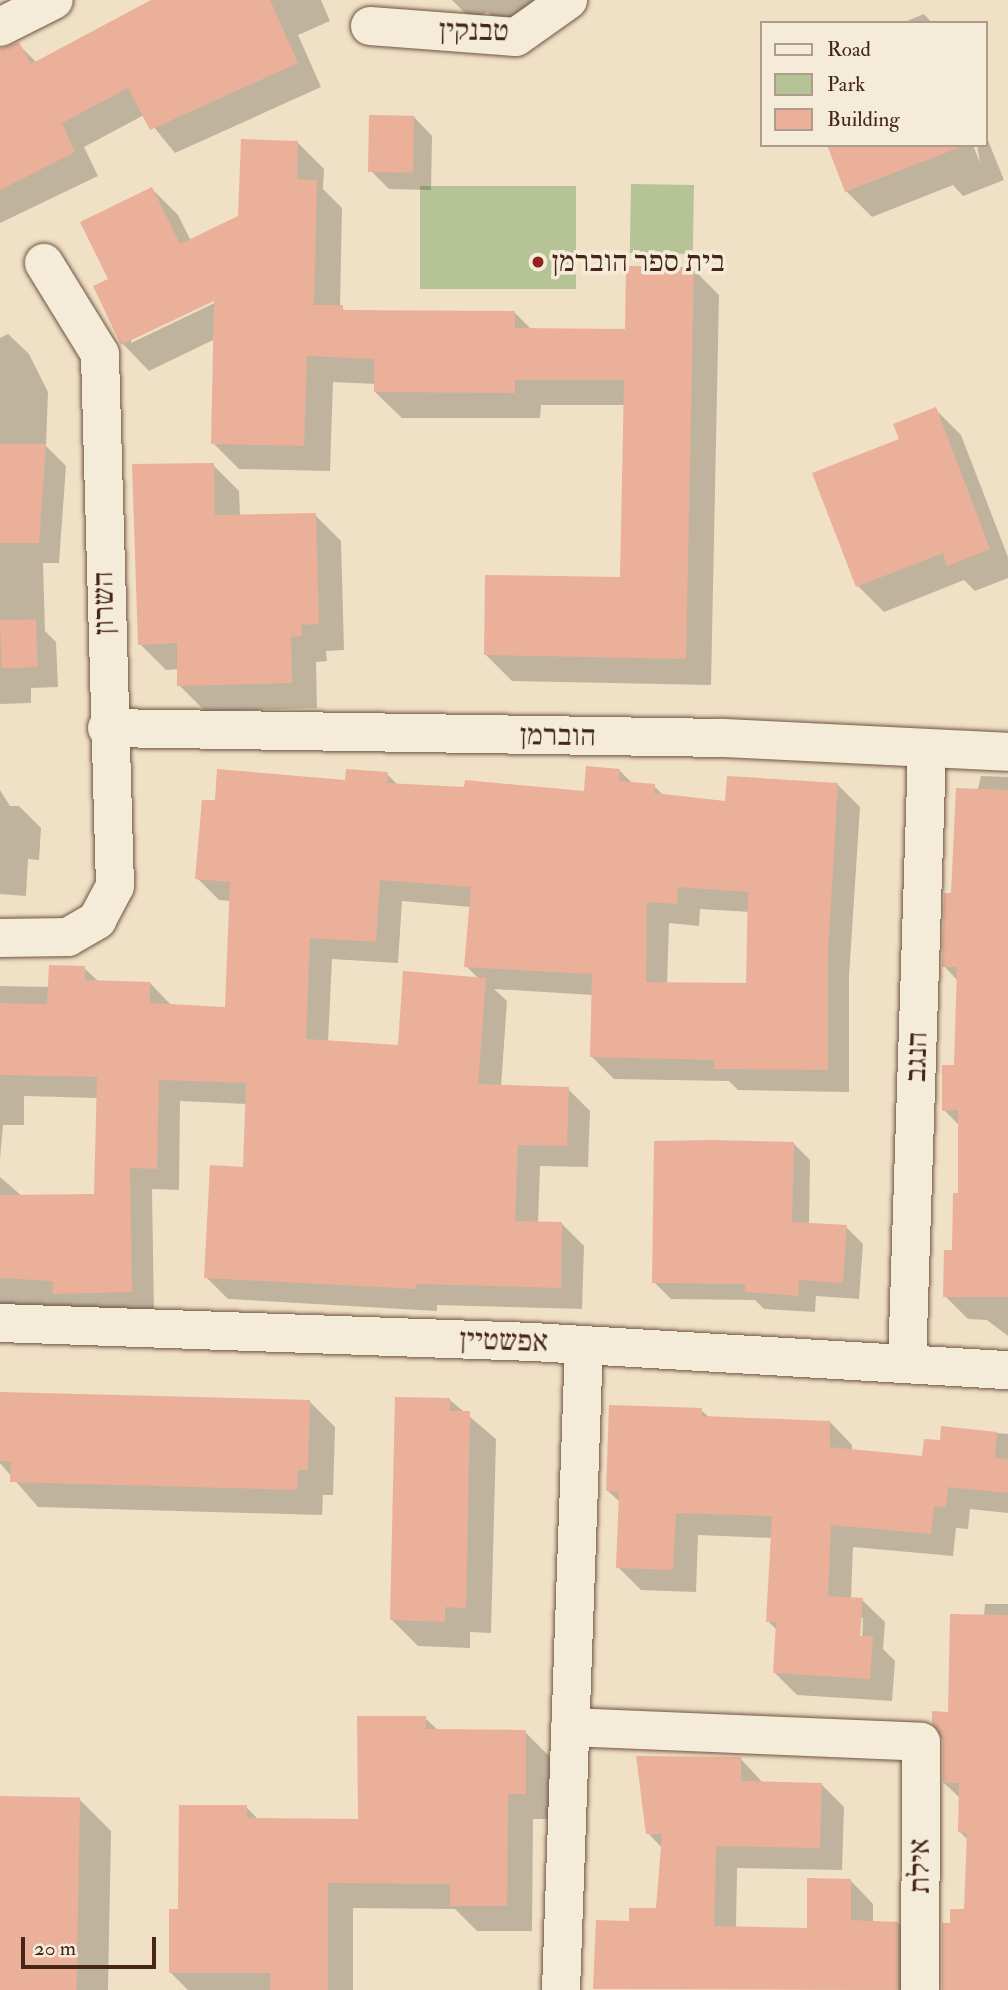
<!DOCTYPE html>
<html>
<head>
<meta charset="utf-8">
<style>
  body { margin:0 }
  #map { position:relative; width:1008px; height:1990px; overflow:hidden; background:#f0e0c5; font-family:"IM FELL Double Pica","Frank Ruhl Libre",serif }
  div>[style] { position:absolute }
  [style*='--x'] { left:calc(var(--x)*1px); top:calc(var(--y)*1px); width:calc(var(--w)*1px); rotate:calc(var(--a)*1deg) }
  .green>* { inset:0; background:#b6c397; transform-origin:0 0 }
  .shadow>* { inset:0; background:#0003 }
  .building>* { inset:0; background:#eab099; transform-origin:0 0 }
  .roads { filter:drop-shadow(0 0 2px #705443) drop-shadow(0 0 2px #705443) }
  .minor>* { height:38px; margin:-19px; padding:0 19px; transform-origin:19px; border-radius:19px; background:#f5ebd9 }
  .dots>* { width:19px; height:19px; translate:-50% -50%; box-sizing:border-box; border:4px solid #f5ebd9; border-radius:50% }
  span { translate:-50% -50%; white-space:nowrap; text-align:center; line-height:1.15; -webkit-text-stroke:7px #f5ebd9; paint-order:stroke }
  .street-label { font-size:30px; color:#462618 }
  .poi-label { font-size:30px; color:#462618 }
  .left { translate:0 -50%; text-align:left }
  .legend { position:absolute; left:760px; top:21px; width:228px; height:126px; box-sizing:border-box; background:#f5ebd9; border:2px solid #af9c8c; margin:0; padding:9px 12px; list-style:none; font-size:21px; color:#462618 }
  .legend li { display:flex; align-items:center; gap:14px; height:35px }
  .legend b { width:35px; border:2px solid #af9c8c }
  .scale { position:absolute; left:21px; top:1937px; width:135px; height:32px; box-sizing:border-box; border:4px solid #462618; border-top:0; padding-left:9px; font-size:21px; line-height:24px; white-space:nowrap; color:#462618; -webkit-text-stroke:5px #f5ebd9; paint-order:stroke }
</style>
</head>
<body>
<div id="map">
  <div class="green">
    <i style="left:631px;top:184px;width:63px;height:69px;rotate:1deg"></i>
    <i style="left:420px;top:186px;width:156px;height:103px"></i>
  </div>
  <div class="shadow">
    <i style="clip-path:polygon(155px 0,321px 0,330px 21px,298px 35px,321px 87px,175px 153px,144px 115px,84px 147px,98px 176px,0 223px,0 56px,20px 46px,37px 63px)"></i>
    <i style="clip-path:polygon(452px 0,575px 0,505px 30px,488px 12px,471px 19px)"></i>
    <i style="clip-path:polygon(924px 14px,932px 23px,902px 23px)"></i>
    <i style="clip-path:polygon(414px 117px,432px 136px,431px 190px,389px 189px,371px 171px)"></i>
    <i style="clip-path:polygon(985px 133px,1004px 180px,963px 196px,953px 185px,872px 217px,846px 191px,829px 145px,973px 145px,980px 163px,977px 145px,985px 145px)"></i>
    <i style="clip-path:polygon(evenodd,298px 143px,324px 169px,323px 189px,342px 208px,340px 307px,347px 312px,514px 312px,532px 330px,627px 330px,693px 269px,719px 295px,711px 685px,512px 681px,486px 655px,621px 579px,625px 405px,541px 405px,540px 418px,402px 418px,375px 392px,376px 384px,333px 382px,330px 471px,239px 469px,213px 443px,215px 339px,149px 371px,123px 344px,95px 287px,110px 280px,152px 189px,178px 215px,191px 241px,240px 217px,298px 143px,221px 296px,223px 299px,131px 343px,131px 339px,221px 296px)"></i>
    <i style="clip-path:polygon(8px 334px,29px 354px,48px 392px,46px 446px,66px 466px,59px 563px,43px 563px,45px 631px,56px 642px,58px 687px,31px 688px,31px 703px,0 704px,0 338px)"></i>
    <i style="clip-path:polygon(935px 409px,961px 435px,1008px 557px,1008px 578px,975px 591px,964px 580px,884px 612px,858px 586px,902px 440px)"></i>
    <i style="clip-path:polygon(213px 465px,239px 491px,240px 516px,315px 515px,341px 541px,344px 650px,326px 651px,327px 661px,316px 662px,317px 708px,205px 711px,179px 685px,179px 669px,166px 670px,140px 644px)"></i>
    <i style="clip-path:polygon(evenodd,619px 770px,633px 784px,654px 786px,664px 796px,727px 802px,838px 785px,860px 807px,849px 976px,849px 1092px,738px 1090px,729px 1081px,614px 1079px,592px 1057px,593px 995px,494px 989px,507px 1001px,501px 1087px,568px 1089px,590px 1111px,588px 1167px,540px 1166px,538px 1223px,562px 1224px,584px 1246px,582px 1309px,437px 1305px,437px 1311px,228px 1299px,206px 1277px,245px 1168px,247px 1104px,180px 1101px,179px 1190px,152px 1189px,154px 1313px,0 1311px,0 1177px,23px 1197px,95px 1196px,98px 1098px,24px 1096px,24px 1125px,3px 1125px,0 1160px,0 986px,50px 987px,84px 968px,99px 982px,150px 983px,172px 1006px,226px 1009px,231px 901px,219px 900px,197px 878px,216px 802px,387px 774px,398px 785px,586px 793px,619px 770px,402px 901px,471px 907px,466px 966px,479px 979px,400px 1047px,328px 1042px,332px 959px,398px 963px,402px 901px,619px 770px,700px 909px,750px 912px,748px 985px,667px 984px,669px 923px,699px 926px,700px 909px)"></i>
    <i style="clip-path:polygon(981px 776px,1008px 777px,1008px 1336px,987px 1320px,968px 1319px,945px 1296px,960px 1195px,960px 1126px,944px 1110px,956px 1067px,958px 981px,944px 966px,953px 894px)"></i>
    <i style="clip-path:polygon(0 790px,10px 806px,19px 806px,41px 828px,39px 860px,28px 859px,26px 896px,0 894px)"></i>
    <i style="clip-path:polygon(793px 1143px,810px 1160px,809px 1225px,846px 1227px,863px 1244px,859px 1299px,816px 1296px,815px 1312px,764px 1309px,755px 1300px,671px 1299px,654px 1282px)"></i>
    <i style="clip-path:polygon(0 1393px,309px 1401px,335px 1427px,333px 1495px,323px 1495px,322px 1515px,38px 1507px,0 1463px)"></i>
    <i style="clip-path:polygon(450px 1400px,496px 1439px,491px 1633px,470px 1632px,470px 1648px,418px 1646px,392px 1620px)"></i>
    <i style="clip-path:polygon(evenodd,701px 1410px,710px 1418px,830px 1422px,852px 1445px,852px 1451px,923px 1458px,941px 1442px,943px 1428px,1008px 1434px,1008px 1513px,970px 1509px,968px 1529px,956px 1528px,953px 1556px,853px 1547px,851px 1599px,862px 1600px,885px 1622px,883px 1649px,895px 1661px,892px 1701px,797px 1695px,774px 1672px,777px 1630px,768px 1621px,773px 1538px,698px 1535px,696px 1592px,641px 1590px,618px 1567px,621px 1503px,608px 1491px,701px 1410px,860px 1618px,863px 1618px,862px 1645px,858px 1644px,860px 1618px)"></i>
    <i style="clip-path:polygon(985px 1604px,1008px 1604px,1008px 1990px,944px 1990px,951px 1925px,965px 1911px,969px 1841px,960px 1832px,961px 1799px,944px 1783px,950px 1714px,984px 1617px)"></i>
    <i style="clip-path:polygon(425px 1718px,439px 1731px,525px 1732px,551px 1758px,551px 1819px,533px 1819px,532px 1931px,477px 1931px,455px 1909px,353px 1908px,353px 1990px,188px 1990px,170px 1972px,179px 1911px,246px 1807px,259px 1820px,359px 1821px)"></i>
    <i style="clip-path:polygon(741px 1759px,763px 1783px,821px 1784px,844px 1807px,842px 1870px,737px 1868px,736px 1928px,809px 1930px,851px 1881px,873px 1904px,873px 1923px,898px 1923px,920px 1946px,922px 1990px,595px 1988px,631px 1923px,658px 1910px,662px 1848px,648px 1833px)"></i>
    <i style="clip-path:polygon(0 1798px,79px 1799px,111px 1831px,108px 1990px,0 1990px)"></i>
  </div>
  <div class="building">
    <i style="clip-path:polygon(151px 0,270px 0,298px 63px,150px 130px,128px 88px,62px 123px,75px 152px,0 190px,0 49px,19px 42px,31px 64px)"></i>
    <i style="left:369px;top:115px;width:45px;height:57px;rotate:1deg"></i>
    <i style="clip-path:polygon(241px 139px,298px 141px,297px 179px,317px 180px,314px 305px,343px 305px,343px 310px,515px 311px,515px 328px,625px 329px,626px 266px,694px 267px,686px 659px,484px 655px,485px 575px,620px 577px,624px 380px,515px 380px,515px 393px,374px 392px,374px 359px,307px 356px,304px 446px,211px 444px,214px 301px,121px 345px,93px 286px,108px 279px,80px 222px,152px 187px,180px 244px,238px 216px)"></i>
    <i style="clip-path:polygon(827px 145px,957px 145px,958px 148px,845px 192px)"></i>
    <i style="clip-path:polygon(936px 407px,990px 549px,947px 566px,943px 553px,856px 587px,812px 473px,899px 439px,893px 424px)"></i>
    <i style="clip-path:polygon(0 444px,46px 444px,39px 543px,0 543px)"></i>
    <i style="clip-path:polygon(214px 463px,215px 515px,316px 513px,319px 624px,301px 625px,302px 636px,291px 637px,292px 683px,177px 686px,177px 643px,138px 645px,132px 464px)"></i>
    <i style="left:36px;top:619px;width:48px;height:36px;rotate:88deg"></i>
    <i style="clip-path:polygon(evenodd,586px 766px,620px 769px,619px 781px,655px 784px,654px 793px,725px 801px,727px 776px,838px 783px,828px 953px,828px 1070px,714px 1069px,714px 1060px,590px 1057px,592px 974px,464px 967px,471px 887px,380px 880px,376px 942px,310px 938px,306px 1039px,398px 1045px,403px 971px,486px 978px,478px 1084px,569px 1087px,567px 1146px,518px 1145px,515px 1221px,562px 1222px,561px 1288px,416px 1284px,416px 1289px,204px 1278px,210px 1165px,243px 1167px,246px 1083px,159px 1080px,157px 1169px,130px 1168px,132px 1292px,53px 1294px,53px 1281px,0 1278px,0 1195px,94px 1194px,97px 1077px,0 1075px,0 1003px,47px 1004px,49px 965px,85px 966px,85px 980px,150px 982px,150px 1003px,225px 1007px,230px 882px,195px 879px,202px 800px,215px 800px,217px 769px,345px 780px,346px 769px,388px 772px,387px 783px,464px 787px,465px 780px,584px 791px,586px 766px,678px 887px,748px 892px,746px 983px,646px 982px,647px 902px,677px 904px,678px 887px)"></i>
    <i style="clip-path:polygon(956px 788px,1008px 790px,1008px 1297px,943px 1297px,944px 1250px,952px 1250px,953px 1193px,958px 1193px,958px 1110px,942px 1111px,942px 1065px,954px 1065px,957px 967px,942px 967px,944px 893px,951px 893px)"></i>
    <i style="clip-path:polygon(712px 1140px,794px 1142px,792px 1222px,847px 1225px,843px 1283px,799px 1280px,798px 1296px,745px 1292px,745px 1284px,652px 1283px,654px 1141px)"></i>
    <i style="clip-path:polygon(0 1392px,310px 1400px,308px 1470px,298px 1470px,297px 1490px,10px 1482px,11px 1462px,0 1461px)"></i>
    <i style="clip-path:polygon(395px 1397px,450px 1398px,450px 1411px,470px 1411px,466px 1608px,445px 1607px,445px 1622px,390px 1620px)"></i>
    <i style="clip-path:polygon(609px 1405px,702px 1408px,702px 1416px,830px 1421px,830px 1447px,922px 1456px,924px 1439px,940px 1440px,941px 1426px,997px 1432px,995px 1458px,1008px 1459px,1008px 1493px,948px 1487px,946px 1507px,934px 1506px,931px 1534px,831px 1525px,828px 1596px,863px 1598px,860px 1636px,873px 1636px,870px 1679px,773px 1673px,776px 1622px,766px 1622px,772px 1516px,676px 1513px,673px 1570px,616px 1568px,619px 1492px,606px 1491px)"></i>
    <i style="clip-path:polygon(950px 1614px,1008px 1615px,1008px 1990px,942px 1990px,942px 1923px,950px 1923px,950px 1909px,964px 1909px,967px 1833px,958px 1832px,959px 1783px,943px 1783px,943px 1741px,932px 1723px,932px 1711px,948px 1712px)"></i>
    <i style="clip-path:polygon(357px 1716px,426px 1716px,426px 1729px,526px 1730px,526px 1794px,508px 1794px,507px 1906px,450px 1906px,450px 1884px,328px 1883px,328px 1990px,270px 1990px,270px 1973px,169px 1973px,169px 1909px,178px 1909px,179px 1805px,247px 1805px,247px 1818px,358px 1819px)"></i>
    <i style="clip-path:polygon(636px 1756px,741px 1757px,741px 1781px,822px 1783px,820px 1848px,716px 1846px,714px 1926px,807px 1928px,807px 1878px,851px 1879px,851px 1920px,898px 1922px,898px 1990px,593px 1989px,596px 1920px,629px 1921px,629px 1908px,656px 1908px,662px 1834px,646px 1834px)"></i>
    <i style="left:0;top:1796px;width:80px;height:194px;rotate:1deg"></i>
  </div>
  <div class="roads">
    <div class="minor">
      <i style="--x:370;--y:26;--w:146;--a:4.3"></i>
      <i style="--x:516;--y:37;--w:64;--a:-35.4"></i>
      <i style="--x:0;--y:27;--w:60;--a:-26.6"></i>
      <i style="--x:107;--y:728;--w:616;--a:0.93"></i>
      <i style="--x:723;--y:738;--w:285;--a:2.8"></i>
      <i style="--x:0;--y:938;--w:68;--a:-0.8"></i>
      <i style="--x:68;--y:937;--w:34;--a:-30"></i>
      <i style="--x:97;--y:920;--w:38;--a:-62"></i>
      <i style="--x:115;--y:886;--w:532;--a:-91.62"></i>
      <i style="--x:100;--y:354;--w:107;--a:-121.6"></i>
      <i style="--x:0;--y:1323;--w:533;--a:2.04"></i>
      <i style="--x:533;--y:1342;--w:476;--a:3.4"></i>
      <i style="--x:907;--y:1364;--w:614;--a:-88.13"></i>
      <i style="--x:570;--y:1727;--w:351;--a:2.4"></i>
      <i style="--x:921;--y:1742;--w:248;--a:90.2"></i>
      <i style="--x:561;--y:1990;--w:645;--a:-87.96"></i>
    </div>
  </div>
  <div class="dots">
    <i style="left:538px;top:262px;background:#8f2418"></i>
  </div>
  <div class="street-label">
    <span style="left:474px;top:31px;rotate:1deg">טבנקין</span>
    <span style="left:104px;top:603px;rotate:-91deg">השרון</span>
    <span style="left:558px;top:736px;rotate:1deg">הוברמן</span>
    <span style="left:917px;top:1057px;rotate:-88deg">הנגב</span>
    <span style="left:504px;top:1341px;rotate:2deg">אפשטיין</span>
    <span style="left:920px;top:1866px;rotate:-90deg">אילת</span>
  </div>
  <div class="poi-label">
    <span class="left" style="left:552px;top:262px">בית ספר הוברמן</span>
  </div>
  <ul class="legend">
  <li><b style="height:9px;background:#f5ebd9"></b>Road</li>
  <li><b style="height:19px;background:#b6c397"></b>Park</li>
  <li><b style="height:19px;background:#eab099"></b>Building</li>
  </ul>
  <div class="scale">20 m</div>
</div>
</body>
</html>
